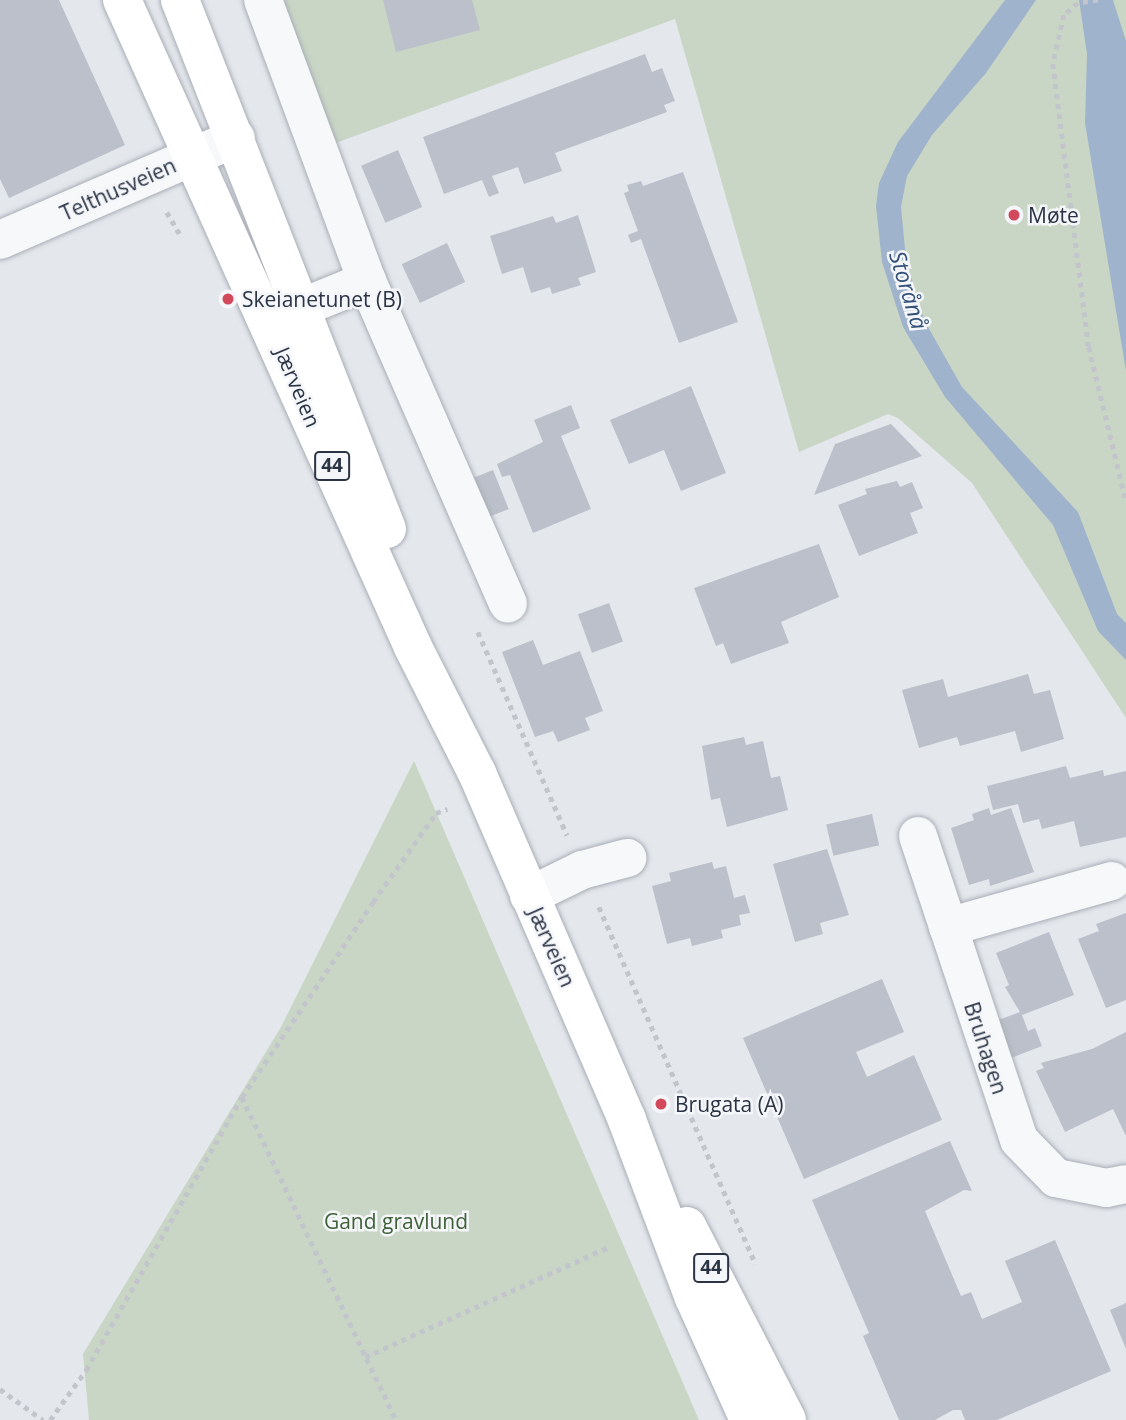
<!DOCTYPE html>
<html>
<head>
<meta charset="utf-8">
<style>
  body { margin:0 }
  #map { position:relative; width:1126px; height:1420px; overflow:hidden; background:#e4e7ec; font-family:"Open Sans",sans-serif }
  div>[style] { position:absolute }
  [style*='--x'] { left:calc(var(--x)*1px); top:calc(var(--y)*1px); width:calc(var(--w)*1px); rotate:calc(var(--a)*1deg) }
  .green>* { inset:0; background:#c9d6c5 }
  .water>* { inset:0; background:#9fb4cc }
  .building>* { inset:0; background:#bbc0ca; transform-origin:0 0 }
  .path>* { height:4.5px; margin-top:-2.25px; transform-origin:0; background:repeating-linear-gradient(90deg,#c2c5cb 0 5px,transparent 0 10px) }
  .roads { filter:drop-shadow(0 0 2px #a9aeb7) drop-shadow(0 0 2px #a9aeb7) }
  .minor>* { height:38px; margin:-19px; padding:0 19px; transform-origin:19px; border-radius:19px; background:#f7f8fa }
  .major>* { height:38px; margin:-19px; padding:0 19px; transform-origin:19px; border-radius:19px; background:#fff }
  .dots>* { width:19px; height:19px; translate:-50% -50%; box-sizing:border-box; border:4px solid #f4f6f9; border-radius:50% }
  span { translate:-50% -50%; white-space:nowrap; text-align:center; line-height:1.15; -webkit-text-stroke:5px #f4f6f9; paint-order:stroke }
  .shield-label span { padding:2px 5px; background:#f4f6f9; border:2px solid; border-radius:5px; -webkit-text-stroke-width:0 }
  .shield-label { font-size:19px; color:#2b3445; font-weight:700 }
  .street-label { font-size:21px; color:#2b3445 }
  .poi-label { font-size:21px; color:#2b3445 }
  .left { translate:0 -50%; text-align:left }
  .park-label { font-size:21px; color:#3f6138 }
  .water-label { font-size:23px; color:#34527a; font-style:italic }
</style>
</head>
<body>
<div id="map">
  <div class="green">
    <i style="clip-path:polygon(275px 0,1126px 0,1126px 718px,972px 483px,898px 418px,888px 414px,799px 452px,675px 19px,330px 145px)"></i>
    <i style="clip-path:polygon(414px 761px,699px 1420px,89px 1420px,83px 1354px,281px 1027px)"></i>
  </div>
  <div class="water">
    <i style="clip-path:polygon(1005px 0,1036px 0,986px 73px,932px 135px,907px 176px,901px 207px,906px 259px,924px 320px,962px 387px,1078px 512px,1117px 614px,1126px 623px,1126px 660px,1098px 631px,1053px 525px,945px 397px,903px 327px,882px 262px,876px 206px,879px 183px,898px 142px)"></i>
    <i style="clip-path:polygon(1079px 0,1113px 0,1126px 41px,1126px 371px,1085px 123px,1087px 54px)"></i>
  </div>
  <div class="building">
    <i style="clip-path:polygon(0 0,59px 0,125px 145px,9px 198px,0 179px)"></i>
    <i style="clip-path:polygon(383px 0,472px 0,480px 30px,396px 52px)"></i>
    <i style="clip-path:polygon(645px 54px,652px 72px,662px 68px,675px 101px,664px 105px,667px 112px,555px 153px,562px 171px,524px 184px,518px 167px,492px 176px,499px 193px,489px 197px,482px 180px,444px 194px,423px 137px)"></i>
    <i style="left:398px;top:150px;width:62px;height:40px;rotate:67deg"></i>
    <i style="clip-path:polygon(683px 172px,738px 322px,679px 343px,641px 239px,631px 243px,628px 235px,638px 231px,624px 193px,629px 191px,627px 185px,641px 181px,643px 186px)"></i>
    <i style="clip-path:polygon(578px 215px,596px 272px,578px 278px,581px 285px,552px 294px,550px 287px,531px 293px,523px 267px,502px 274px,490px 236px,553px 216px,556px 223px)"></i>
    <i style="left:447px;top:243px;width:43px;height:50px;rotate:65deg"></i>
    <i style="clip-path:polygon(691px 386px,726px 473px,681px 491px,664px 450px,629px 464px,610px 420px)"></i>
    <i style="clip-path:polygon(571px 405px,580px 428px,561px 436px,591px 509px,533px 533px,510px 475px,502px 477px,497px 464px,543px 442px,534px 420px)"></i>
    <i style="clip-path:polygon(891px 424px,922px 456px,814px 495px,835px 444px)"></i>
    <i style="left:493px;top:470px;width:42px;height:25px;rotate:68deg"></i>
    <i style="clip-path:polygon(897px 481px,900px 487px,912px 482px,923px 508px,910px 513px,918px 533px,859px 556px,838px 505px,867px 494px,865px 489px)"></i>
    <i style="clip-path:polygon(819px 544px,839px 597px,781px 622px,789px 643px,731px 664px,723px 643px,716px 646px,694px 588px)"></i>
    <i style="left:609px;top:603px;width:41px;height:33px;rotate:70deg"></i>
    <i style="clip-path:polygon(533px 640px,543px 665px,580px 651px,603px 711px,585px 718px,590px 730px,558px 742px,553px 731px,535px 737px,502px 652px)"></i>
    <i style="clip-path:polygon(1028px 674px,1034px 694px,1050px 690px,1064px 739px,1021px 752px,1015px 731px,960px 746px,957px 737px,919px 748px,902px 690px,943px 679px,948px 697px)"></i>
    <i style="clip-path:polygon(744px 737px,746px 745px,763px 741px,771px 778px,780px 776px,788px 810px,727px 827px,720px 798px,711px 800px,702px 746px)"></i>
    <i style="clip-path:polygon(1066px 766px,1070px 778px,1103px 770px,1104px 776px,1126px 771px,1126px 837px,1080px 847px,1074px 821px,1042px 829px,1039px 819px,1023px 823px,1018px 804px,993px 810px,987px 786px)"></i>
    <i style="clip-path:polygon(989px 808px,991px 815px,1011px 808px,1034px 872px,990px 886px,989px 879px,969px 885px,951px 828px,974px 820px,972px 814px)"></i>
    <i style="left:872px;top:814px;width:32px;height:47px;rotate:77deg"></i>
    <i style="clip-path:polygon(827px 849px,849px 915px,820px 923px,823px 934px,795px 942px,773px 864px)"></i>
    <i style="clip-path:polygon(712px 862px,714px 869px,726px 866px,734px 898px,745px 895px,750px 913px,739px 915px,741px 925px,721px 930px,723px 938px,692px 946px,690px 938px,667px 944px,652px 886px,671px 881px,669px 873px)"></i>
    <i style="clip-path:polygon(1126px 913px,1126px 1000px,1106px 1008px,1078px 939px,1099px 931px,1096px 924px)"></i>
    <i style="clip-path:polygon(1049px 932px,1074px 995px,1022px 1015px,1028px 1031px,1035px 1028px,1042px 1046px,1008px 1059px,993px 1022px,1020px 1012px,1005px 987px,1009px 985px,996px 953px)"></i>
    <i style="clip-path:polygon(882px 979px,904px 1032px,856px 1052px,867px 1077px,914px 1055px,942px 1120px,804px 1179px,743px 1038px)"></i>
    <i style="clip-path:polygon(1126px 1032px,1126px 1136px,1113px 1109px,1065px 1132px,1036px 1071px,1044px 1068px,1041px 1063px,1092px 1049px)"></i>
    <i style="clip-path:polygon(950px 1141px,972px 1191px,964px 1190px,925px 1211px,961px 1296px,971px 1292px,982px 1319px,1022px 1302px,1005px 1261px,1055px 1240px,1111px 1371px,997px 1420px,965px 1420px,961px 1410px,953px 1410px,935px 1420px,899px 1420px,863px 1336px,869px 1333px,812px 1200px)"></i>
    <i style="clip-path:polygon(1126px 1303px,1126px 1349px,1110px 1310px)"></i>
  </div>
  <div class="path">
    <i style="--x:1098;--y:0;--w:20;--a:171"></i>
    <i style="--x:1078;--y:3;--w:18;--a:139"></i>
    <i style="--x:1064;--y:15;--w:50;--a:102.7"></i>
    <i style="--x:1053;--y:64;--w:285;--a:82.8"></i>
    <i style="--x:1089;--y:347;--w:158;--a:76.5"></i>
    <i style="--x:167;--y:212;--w:30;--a:60"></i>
    <i style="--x:478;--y:632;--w:222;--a:66.3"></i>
    <i style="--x:599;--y:907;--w:390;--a:66.3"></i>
    <i style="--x:242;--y:1097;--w:358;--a:64.5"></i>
    <i style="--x:365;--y:1357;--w:270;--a:-24.3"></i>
    <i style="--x:0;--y:1389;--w:53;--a:35.8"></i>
    <i style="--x:50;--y:1420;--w:62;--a:-54.2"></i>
    <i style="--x:86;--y:1370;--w:314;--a:-60.3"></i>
    <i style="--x:242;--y:1097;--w:235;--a:-56.1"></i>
    <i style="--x:373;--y:902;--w:109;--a:-54.7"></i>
    <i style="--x:436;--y:813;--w:12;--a:-20"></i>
  </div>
  <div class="roads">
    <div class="minor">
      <i style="--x:263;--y:0;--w:300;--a:69.7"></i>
      <i style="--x:367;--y:281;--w:352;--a:66.4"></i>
      <i style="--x:0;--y:240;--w:257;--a:-23.4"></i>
      <i style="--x:271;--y:320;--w:104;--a:-22.1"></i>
      <i style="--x:918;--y:836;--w:320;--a:71.6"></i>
      <i style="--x:1019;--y:1140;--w:53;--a:45.8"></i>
      <i style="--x:1056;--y:1178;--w:51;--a:11.3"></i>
      <i style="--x:1106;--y:1188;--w:20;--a:-11"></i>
      <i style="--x:529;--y:896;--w:59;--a:-26.1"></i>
      <i style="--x:582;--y:870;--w:47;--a:-14.9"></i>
      <i style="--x:948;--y:927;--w:170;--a:-15.7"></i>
    </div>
    <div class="major">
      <i style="--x:122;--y:0;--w:709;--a:65.78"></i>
      <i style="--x:413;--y:647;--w:141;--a:63.1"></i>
      <i style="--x:477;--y:773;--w:378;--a:66.6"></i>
      <i style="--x:627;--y:1120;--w:190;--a:69.4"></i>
      <i style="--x:694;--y:1298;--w:134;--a:65.7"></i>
      <i style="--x:180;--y:0;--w:568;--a:68.63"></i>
      <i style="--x:687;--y:1226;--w:218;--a:62.7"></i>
    </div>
  </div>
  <div class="dots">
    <i style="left:1014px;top:215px;background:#d1495b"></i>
    <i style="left:228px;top:299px;background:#d1495b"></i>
    <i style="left:661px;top:1104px;background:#d1495b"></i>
  </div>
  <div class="shield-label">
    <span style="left:332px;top:466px">44</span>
    <span style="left:711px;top:1268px">44</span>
  </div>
  <div class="street-label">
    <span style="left:118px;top:189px;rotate:-24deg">Telthusveien</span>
    <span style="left:298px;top:387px;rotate:67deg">Jærveien</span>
    <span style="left:552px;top:947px;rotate:66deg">Jærveien</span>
    <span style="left:986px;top:1048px;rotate:72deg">Bruhagen</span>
  </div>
  <div class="poi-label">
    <span class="left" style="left:1028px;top:215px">Møte</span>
    <span class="left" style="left:242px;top:299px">Skeianetunet (B)</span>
    <span class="left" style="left:675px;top:1104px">Brugata (A)</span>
  </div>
  <div class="park-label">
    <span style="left:396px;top:1221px">Gand gravlund</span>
  </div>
  <div class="water-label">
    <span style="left:909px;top:290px;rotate:73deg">Storånå</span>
  </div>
</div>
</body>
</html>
